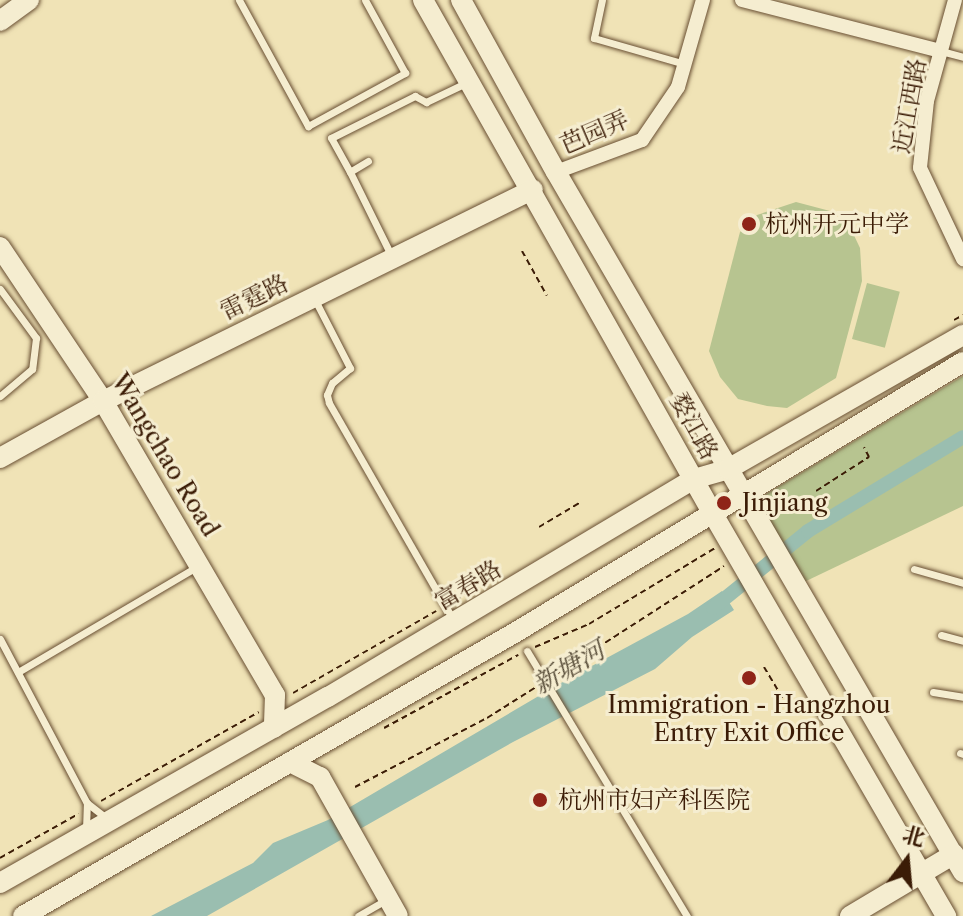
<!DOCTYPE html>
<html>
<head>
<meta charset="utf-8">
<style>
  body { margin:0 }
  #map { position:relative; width:963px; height:916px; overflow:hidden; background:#f0e3b6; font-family:"Libre Caslon Text","Noto Serif SC",serif }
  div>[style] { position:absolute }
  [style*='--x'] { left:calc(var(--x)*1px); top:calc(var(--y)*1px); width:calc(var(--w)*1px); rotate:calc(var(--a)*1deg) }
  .green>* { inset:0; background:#b7c490; transform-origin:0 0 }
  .water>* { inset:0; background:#9abeb0 }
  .canal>* { height:14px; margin:-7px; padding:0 7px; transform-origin:7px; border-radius:7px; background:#9abeb0 }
  .path>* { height:2px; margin-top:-1px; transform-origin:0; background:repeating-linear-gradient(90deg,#3b1c06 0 6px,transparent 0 10px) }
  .roads { filter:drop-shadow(0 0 2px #684e32) drop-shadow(0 0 2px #684e32) }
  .lane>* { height:7px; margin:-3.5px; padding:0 3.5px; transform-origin:3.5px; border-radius:3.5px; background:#f5edd0 }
  .street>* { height:14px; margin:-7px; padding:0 7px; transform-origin:7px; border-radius:7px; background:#f5edd0 }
  .secondary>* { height:20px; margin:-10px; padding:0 10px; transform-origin:10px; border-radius:10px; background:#f5edd0 }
  .dots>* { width:22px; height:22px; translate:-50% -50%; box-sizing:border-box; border:4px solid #f5edd0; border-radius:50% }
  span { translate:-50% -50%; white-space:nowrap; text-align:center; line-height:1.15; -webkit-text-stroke:6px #f5edd0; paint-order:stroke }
  .street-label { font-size:24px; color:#3b1c06 }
  .poi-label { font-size:24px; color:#3b1c06 }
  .left { translate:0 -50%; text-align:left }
  .water-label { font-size:26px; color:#584d39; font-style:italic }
  .north { position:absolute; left:867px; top:820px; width:80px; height:80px; -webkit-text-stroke:6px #f5edd0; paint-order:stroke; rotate:16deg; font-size:22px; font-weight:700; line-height:32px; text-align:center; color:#3b1c06 }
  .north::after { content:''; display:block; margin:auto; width:28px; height:36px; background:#3b1c06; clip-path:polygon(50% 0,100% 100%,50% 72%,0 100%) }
</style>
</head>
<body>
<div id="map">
  <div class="green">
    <i style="clip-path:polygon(796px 202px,830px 211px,851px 229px,860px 248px,862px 281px,836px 378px,787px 408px,767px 406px,738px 399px,720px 377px,709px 351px,740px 232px,757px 215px)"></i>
    <i style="left:867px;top:283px;width:34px;height:58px;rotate:15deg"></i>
    <i style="clip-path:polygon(963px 376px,963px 506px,802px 583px,756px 500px)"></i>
  </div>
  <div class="water">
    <i style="clip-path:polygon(722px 591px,734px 610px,692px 637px,655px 669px,513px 742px,207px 916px,151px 916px,253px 863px,273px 843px,328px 820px,566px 680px,688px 614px)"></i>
  </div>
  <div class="canal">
    <i style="--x:713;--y:608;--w:122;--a:-39"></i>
    <i style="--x:808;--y:531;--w:181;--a:-31.2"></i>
  </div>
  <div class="path">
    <i style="--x:522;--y:251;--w:51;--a:60.9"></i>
    <i style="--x:954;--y:320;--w:10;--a:-29"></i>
    <i style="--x:816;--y:491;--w:63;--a:-32.7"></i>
    <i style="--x:869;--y:457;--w:11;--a:-117"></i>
    <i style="--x:539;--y:527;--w:49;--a:-30.8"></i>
    <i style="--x:456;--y:600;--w:26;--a:-31"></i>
    <i style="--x:535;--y:647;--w:59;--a:-23.1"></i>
    <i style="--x:589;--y:624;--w:147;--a:-31.1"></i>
    <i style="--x:764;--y:667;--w:39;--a:59"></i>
    <i style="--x:555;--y:675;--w:201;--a:-32.8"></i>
    <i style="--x:293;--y:693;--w:165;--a:-29.8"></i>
    <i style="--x:384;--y:728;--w:153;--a:-28.6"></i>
    <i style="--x:355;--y:787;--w:149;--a:-27.6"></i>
    <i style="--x:487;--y:718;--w:58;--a:-32.3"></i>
    <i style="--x:101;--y:801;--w:181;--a:-29.4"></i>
    <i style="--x:0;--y:858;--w:90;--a:-29.4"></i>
  </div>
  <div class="roads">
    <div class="lane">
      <i style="--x:239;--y:0;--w:144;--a:61.3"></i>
      <i style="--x:308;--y:126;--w:111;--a:-28.7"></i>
      <i style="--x:405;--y:73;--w:83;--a:-118.7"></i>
      <i style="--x:602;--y:0;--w:39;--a:102"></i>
      <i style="--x:594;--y:38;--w:95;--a:15.9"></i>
      <i style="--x:941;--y:51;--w:23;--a:15"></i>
      <i style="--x:368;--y:161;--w:21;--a:149"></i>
      <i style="--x:350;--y:172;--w:93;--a:63.7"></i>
      <i style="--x:350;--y:172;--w:39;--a:-119"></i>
      <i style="--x:331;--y:138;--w:94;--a:-26.6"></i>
      <i style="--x:415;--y:96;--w:13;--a:29"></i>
      <i style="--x:426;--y:102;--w:47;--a:-25.5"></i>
      <i style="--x:0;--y:289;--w:61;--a:53.7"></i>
      <i style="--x:36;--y:338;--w:31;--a:97"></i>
      <i style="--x:32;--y:369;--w:42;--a:139.8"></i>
      <i style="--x:314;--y:298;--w:79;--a:62.8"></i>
      <i style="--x:350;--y:368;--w:23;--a:140"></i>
      <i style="--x:332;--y:383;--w:13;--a:113"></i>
      <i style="--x:327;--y:395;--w:8;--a:76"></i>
      <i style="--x:329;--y:403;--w:251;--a:60.2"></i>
      <i style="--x:914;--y:569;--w:51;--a:15.9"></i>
      <i style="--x:941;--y:635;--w:23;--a:15"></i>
      <i style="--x:0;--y:639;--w:186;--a:62.1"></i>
      <i style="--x:87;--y:803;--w:28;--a:38"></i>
      <i style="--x:527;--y:651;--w:310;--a:58.9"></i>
      <i style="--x:18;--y:672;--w:209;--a:-30.5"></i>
      <i style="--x:933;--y:692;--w:30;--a:9"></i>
      <i style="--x:960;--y:753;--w:3;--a:18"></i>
      <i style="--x:86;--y:829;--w:26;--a:-88"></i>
      <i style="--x:358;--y:916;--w:32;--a:-30"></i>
    </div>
    <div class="street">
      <i style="--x:742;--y:0;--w:205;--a:14.4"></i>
      <i style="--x:955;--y:0;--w:105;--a:105.5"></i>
      <i style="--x:927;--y:101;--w:67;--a:96"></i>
      <i style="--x:920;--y:168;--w:101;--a:64.7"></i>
      <i style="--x:556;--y:172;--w:92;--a:-20.4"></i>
      <i style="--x:642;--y:140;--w:64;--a:-55.8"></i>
      <i style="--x:678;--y:87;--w:91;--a:-74"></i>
    </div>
    <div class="secondary">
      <i style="--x:423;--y:0;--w:590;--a:60.57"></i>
      <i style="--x:713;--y:514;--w:465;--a:59.9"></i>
      <i style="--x:461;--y:0;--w:196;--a:61.1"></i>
      <i style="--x:556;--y:172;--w:810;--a:59.83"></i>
      <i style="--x:0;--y:21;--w:36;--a:-36"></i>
      <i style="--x:0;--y:247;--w:185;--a:56.2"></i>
      <i style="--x:103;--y:401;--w:341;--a:59.7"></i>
      <i style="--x:275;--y:695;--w:33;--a:92"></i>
      <i style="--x:0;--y:458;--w:118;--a:-29"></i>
      <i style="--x:103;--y:401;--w:479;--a:-26.2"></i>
      <i style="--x:290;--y:762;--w:34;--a:27"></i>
      <i style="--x:320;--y:777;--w:159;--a:60.7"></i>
      <i style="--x:0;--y:883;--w:377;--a:-29.6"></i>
      <i style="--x:328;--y:697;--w:426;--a:-30.8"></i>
      <i style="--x:694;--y:479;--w:35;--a:-16"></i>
      <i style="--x:728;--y:469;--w:271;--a:-29.7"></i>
      <i style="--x:23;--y:916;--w:569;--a:-29.94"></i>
      <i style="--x:516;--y:632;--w:522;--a:-31.13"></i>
      <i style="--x:850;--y:916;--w:121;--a:-30.8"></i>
    </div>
  </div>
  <div class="dots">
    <i style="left:749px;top:224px;background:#8f2418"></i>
    <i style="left:724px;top:503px;background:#8f2418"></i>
    <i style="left:749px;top:678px;background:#8f2418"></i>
    <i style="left:540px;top:800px;background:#8f2418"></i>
  </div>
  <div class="street-label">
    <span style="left:909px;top:106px;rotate:-80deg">近江西路</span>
    <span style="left:594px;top:132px;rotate:-23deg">芭园弄</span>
    <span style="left:254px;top:297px;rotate:-26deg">雷霆路</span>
    <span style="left:694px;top:426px;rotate:61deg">婺江路</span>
    <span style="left:165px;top:455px;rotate:59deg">Wangchao Road</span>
    <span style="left:468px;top:585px;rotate:-31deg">富春路</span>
  </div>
  <div class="poi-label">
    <span class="left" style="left:765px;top:224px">杭州开元中学</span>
    <span class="left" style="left:742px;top:503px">Jinjiang</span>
    <span style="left:749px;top:719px">Immigration - Hangzhou<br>Entry Exit Office</span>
    <span class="left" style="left:558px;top:800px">杭州市妇产科医院</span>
  </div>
  <div class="water-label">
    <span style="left:569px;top:668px;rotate:-30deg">新塘河</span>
  </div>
  <div class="north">北</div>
</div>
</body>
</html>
